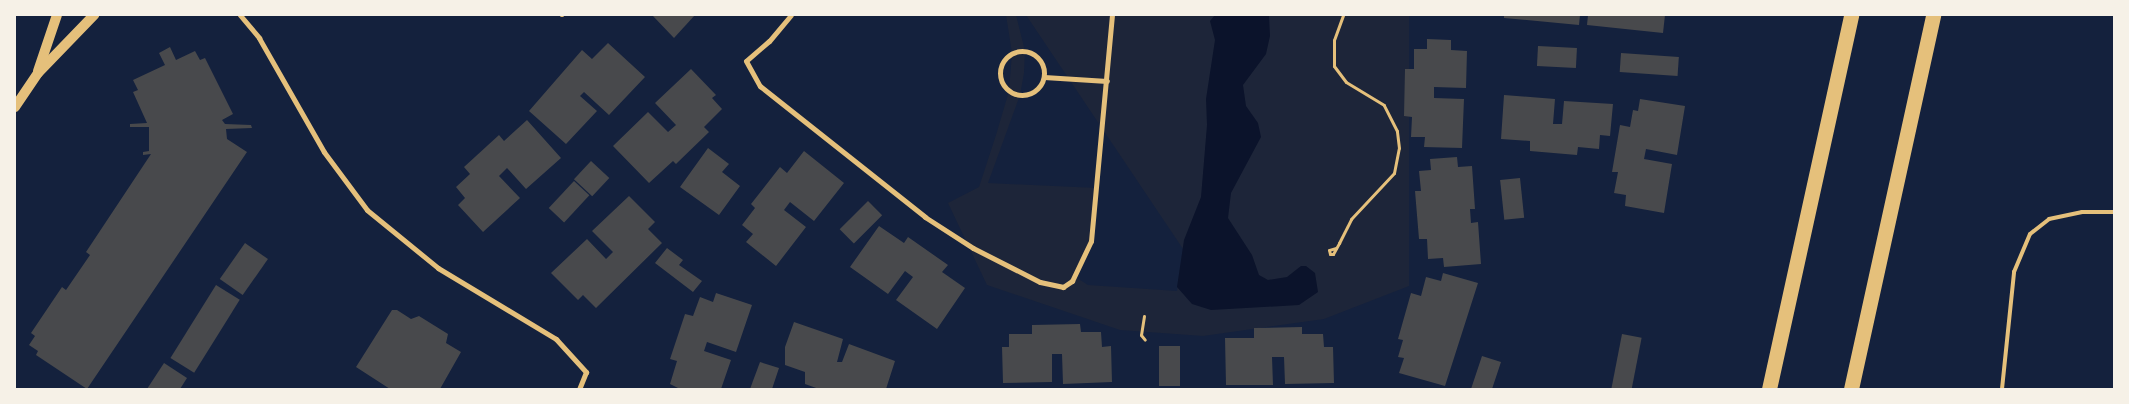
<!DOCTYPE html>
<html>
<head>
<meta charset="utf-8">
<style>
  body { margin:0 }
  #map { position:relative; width:2129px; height:404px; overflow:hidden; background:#14213d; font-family:Literata,serif }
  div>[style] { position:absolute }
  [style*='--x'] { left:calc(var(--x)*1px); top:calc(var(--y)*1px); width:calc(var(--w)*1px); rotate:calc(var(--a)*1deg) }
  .green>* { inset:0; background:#1d2539 }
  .water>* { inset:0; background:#0b132b }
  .building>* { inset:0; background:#48494c; transform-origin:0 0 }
  .path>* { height:3px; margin:-1.5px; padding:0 1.5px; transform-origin:1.5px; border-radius:1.5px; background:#e5c07b }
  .service>* { height:4px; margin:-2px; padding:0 2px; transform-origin:2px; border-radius:2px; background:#e5c07b }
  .minor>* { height:5px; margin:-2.5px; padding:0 2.5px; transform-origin:2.5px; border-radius:2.5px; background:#e5c07b }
  .minor>.ring { margin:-2.5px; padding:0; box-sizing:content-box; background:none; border:5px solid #e5c07b; border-radius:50% }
  .secondary>* { height:10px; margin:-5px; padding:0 5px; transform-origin:5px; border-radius:5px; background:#e5c07b }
  .motorway>* { height:15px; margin:-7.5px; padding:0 7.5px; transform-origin:7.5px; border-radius:7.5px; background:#e5c07b }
  span { translate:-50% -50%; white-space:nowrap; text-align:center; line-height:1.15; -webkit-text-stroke:5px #f6f1e7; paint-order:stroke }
  .frame { position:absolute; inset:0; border:16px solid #f6f1e7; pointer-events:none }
</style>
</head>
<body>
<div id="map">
  <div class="green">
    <i style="clip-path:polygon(1006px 15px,1016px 15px,1025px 51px,1024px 73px,1020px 95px,988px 183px,1097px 188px,1091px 241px,1074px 276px,1088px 285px,1177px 291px,1183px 249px,1026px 15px,1409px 15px,1409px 286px,1324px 319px,1203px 336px,1120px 330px,987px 285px,948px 203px,979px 187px,996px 135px,1009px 91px,1012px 53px)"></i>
  </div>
  <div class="water">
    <i style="clip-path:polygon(1215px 15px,1269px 15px,1270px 36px,1266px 54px,1243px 85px,1246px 106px,1258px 123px,1261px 137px,1231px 193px,1228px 218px,1252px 255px,1259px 275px,1268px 280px,1287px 277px,1301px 266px,1306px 266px,1315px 273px,1318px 292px,1299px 305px,1211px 310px,1192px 304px,1177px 287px,1184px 240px,1201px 197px,1207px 125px,1206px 99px,1215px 40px,1210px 21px)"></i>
  </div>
  <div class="building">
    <i style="clip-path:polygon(652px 15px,695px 15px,674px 38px)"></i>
    <i style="clip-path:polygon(1504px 15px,1580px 15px,1579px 25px,1504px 18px)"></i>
    <i style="clip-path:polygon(1588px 15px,1665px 15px,1663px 33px,1587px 25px)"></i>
    <i style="clip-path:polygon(1427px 39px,1451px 40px,1451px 50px,1467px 51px,1466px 88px,1434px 87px,1434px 98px,1464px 99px,1462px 148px,1424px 147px,1425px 137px,1411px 137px,1412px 117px,1404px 116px,1405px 69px,1414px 69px,1414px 49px,1427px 49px)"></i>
    <i style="clip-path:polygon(608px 43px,645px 77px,609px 115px,584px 92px,580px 96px,597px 111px,566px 144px,529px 111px,582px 50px,592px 59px)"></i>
    <i style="left:1538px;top:46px;width:39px;height:20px;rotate:3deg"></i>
    <i style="clip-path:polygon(170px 47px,176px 60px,195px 51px,200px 60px,205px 58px,233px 114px,222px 120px,225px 124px,251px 125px,252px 128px,226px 129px,227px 139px,247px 152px,87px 389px,36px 355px,38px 351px,29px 345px,35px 336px,31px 333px,62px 287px,66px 290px,90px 255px,86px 252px,151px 154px,143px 155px,143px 152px,149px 151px,149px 127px,130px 127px,130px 124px,147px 123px,133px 92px,138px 90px,133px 80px,165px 65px,159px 53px)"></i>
    <i style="left:1621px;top:53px;width:58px;height:19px;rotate:4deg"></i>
    <i style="clip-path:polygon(691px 69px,716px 95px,712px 98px,722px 109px,704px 127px,709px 132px,676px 164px,673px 161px,649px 183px,613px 146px,648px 112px,668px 132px,676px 125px,655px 103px)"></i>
    <i style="clip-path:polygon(1504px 95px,1555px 99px,1553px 124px,1562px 124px,1564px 101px,1613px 104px,1610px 136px,1600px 135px,1599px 149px,1578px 147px,1577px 155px,1530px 151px,1530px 141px,1501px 139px)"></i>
    <i style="clip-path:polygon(1640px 99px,1685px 106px,1677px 155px,1646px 149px,1644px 159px,1672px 164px,1664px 213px,1625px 206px,1626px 195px,1614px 193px,1618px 172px,1612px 172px,1620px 125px,1630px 127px,1633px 110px,1638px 111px)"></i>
    <i style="clip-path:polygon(527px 120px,561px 158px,526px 189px,507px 168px,499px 176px,520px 198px,483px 232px,458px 205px,465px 198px,456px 187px,470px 174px,464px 167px,499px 135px,504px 141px)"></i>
    <i style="clip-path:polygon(708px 148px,729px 164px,722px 172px,740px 186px,719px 215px,680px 187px)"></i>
    <i style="clip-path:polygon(804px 151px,844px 183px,814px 221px,790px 202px,784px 210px,806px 227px,776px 266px,746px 242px,753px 234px,742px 225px,755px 208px,751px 204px,780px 167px,787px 173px)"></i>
    <i style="clip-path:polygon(1457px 157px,1458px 167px,1472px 166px,1475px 209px,1470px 209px,1471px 223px,1478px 222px,1481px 264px,1444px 267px,1443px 258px,1428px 259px,1427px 239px,1419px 239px,1415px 191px,1421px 191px,1419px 171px,1431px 170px,1430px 159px)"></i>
    <i style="left:591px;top:161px;width:25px;height:25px;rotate:43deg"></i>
    <i style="left:1520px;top:178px;width:40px;height:20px;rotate:84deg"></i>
    <i style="left:574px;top:181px;width:21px;height:37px;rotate:43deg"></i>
    <i style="clip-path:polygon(629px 196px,655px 222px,648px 229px,662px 243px,596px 308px,583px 295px,578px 300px,551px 273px,587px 239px,606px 259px,613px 252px,592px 231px)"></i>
    <i style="left:868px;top:201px;width:20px;height:40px;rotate:45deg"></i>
    <i style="clip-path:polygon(879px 226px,904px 243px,908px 237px,948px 265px,942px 272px,965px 288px,937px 329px,896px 300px,913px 277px,905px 271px,888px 294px,850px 267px)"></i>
    <i style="left:245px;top:243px;width:28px;height:44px;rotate:35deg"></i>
    <i style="clip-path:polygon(667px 248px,683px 260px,679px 265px,702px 281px,693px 292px,655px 263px)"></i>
    <i style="clip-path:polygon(1443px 273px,1478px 283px,1445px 386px,1399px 373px,1404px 358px,1398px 357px,1403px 340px,1398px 339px,1411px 293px,1421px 296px,1426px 277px,1441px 281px)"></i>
    <i style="left:216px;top:285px;width:28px;height:86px;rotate:32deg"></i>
    <i style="clip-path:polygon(716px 293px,752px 305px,736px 352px,707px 342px,704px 351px,731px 360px,721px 389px,680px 389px,670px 384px,677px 361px,670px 359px,685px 314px,693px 316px,700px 297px,713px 302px)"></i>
    <i style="clip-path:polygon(392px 310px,397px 310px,411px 319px,419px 316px,448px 334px,446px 343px,461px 352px,440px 389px,390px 389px,356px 367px)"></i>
    <i style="clip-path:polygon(794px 322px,843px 339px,837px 362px,842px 362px,849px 344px,895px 361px,886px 389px,819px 389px,805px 384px,805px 372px,785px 365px,785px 347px)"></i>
    <i style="clip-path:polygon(1080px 324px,1081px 332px,1101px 332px,1102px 347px,1111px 346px,1112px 382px,1063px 384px,1062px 354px,1052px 354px,1052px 382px,1003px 383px,1002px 347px,1009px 347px,1009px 334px,1032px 334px,1032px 325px)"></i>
    <i style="clip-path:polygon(1302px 327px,1302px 334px,1323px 334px,1324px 347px,1333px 347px,1334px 383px,1285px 384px,1284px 357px,1272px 357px,1273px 385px,1226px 385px,1225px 338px,1254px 338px,1254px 328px)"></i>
    <i style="left:1622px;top:334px;width:20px;height:56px;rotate:11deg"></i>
    <i style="left:1159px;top:346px;width:21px;height:40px"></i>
    <i style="clip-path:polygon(1482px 356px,1501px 362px,1492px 389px,1471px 389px)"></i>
    <i style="clip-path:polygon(760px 362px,779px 368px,772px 389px,750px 389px)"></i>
    <i style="clip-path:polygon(164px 363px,187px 378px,180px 389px,147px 389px)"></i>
  </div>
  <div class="path">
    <i style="--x:561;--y:15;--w:1;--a:0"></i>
    <i style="--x:1336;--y:248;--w:7;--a:164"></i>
    <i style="--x:1329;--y:250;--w:4;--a:76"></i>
    <i style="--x:1330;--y:254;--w:3;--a:0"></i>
    <i style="--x:1333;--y:254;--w:13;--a:-61"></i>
    <i style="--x:1339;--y:243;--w:27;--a:-63"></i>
    <i style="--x:1351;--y:219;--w:63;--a:-46.9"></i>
    <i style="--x:1394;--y:173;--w:25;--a:-79"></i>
    <i style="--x:1399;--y:148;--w:17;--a:-97"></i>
    <i style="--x:1397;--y:131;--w:29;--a:-117"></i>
    <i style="--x:1384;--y:105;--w:44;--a:-148.8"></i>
    <i style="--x:1346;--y:82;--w:20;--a:-127"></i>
    <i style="--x:1334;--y:66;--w:26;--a:-90"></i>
    <i style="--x:1334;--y:40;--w:27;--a:-70"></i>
    <i style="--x:1144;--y:316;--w:19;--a:99"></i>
    <i style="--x:1141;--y:335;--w:6;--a:51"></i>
  </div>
  <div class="service">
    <i style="--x:2002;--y:389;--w:118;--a:-84.1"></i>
    <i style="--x:2014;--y:272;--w:41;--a:-67.2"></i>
    <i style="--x:2030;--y:234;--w:24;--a:-38"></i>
    <i style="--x:2049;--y:219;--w:34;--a:-12"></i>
    <i style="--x:2082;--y:212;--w:32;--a:0"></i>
  </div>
  <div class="minor">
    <i style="--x:240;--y:15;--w:30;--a:50"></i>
    <i style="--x:259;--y:38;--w:131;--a:60.3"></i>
    <i style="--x:324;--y:152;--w:72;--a:53.4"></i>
    <i style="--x:367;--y:210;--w:92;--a:39.2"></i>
    <i style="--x:438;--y:268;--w:138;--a:31"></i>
    <i style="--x:556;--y:339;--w:45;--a:47.7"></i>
    <i style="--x:586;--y:372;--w:18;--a:112"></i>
    <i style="--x:791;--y:15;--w:34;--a:130"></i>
    <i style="--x:769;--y:41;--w:30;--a:139"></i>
    <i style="--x:746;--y:61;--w:29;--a:61"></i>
    <i style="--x:760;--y:86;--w:211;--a:38.4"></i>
    <i style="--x:925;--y:217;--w:57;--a:32.9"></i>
    <i style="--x:973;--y:248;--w:75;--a:26.9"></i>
    <i style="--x:1040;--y:282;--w:24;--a:12"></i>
    <i style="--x:1063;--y:287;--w:11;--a:-34"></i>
    <i style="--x:1072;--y:281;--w:44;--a:-64.6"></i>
    <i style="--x:1091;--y:241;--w:227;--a:-84.7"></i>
    <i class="ring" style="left:1000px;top:51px;width:39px;height:39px"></i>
    <i style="--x:1044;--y:77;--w:63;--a:3.6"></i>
  </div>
  <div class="secondary">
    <i style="--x:38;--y:71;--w:59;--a:-71.3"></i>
    <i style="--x:15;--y:107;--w:41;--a:-55.9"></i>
    <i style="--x:38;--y:73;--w:81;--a:-46"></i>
  </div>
  <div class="motorway">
    <i style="--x:1769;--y:389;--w:383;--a:-77.6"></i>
    <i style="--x:1851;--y:389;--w:383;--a:-77.6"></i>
  </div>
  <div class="frame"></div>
</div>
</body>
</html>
